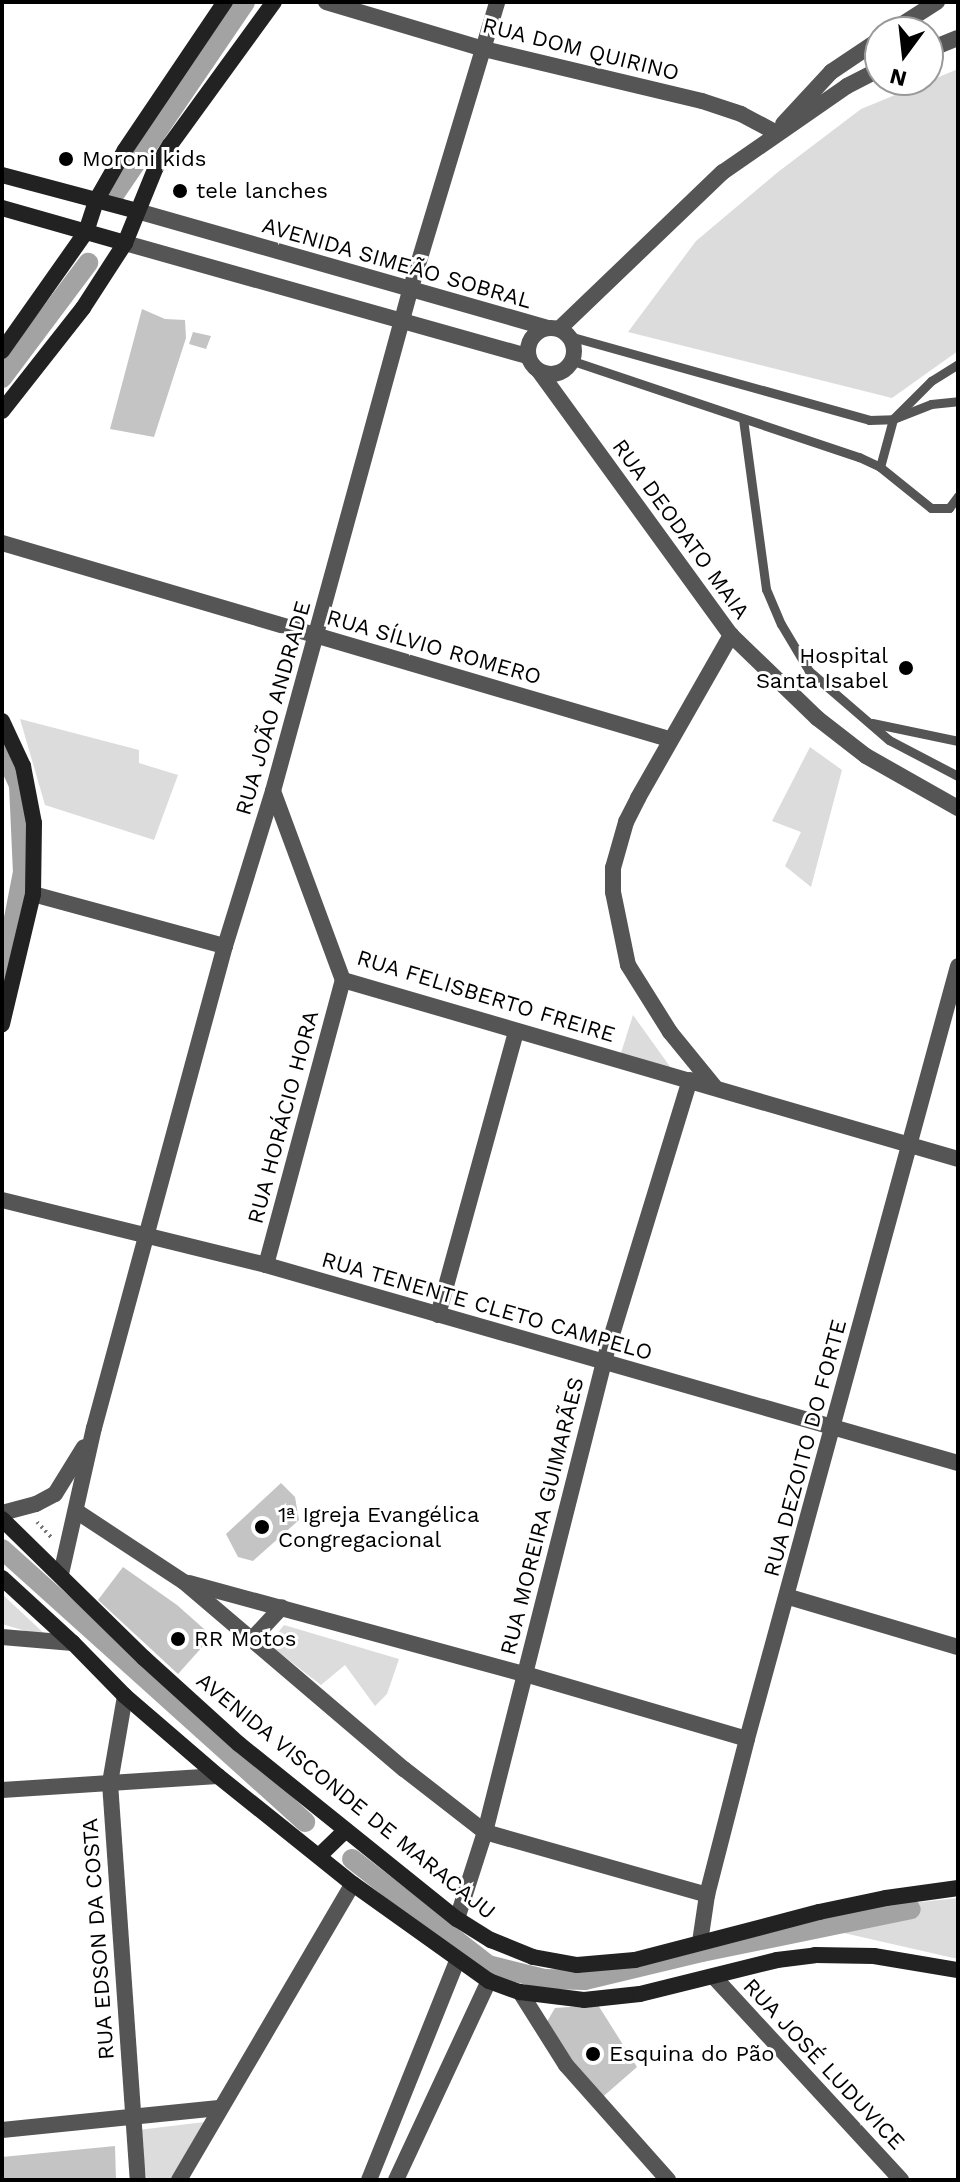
<!DOCTYPE html>
<html>
<head>
<meta charset="utf-8">
<style>
  body { margin:0 }
  #map { position:relative; width:960px; height:2182px; overflow:hidden; background:#fff; font-family:"Work Sans",sans-serif }
  div>[style] { position:absolute }
  [style*='--x'] { left:calc(var(--x)*1px); top:calc(var(--y)*1px); width:calc(var(--w)*1px); rotate:calc(var(--a)*1deg) }
  .green>* { inset:0; background:#dcdcdc }
  .canal>* { height:20px; margin:-10px; padding:0 10px; transform-origin:10px; border-radius:10px; background:#a3a3a3 }
  .building>* { inset:0; background:#c4c4c4 }
  .path>* { height:4px; margin-top:-2px; transform-origin:0; background:repeating-linear-gradient(90deg,#777 0 2px,transparent 0 6px) }
  .service>* { height:9px; margin:-4.5px; padding:0 4.5px; transform-origin:4.5px; border-radius:4.5px; background:#555 }
  .minor>* { height:16px; margin:-8px; padding:0 8px; transform-origin:8px; border-radius:8px; background:#555 }
  .minor>.ring { margin:-8px; padding:0; box-sizing:content-box; background:none; border:16px solid #555; border-radius:50% }
  .tertiary>* { height:16px; margin:-8px; padding:0 8px; transform-origin:8px; border-radius:8px; background:#555 }
  .secondary>* { height:16px; margin:-8px; padding:0 8px; transform-origin:8px; border-radius:8px; background:#222 }
  .dots>* { width:22px; height:22px; translate:-50% -50%; box-sizing:border-box; border:4px solid #fff; border-radius:50% }
  span { translate:-50% -50%; white-space:nowrap; text-align:center; line-height:1.15; -webkit-text-stroke:6px #fff; paint-order:stroke }
  .street-label { font-size:22px; color:#000 }
  .poi-label { font-size:22px; color:#000 }
  .left { translate:0 -50%; text-align:left }
  .right { translate:-100% -50%; text-align:right }
  .frame { position:absolute; inset:0; border:4px solid #000; pointer-events:none }
  .north { position:absolute; left:864px; top:16px; width:80px; height:80px; box-sizing:border-box; background:#fff; border:2px solid #999; border-radius:50%; rotate:195deg; font-size:22px; font-weight:700; line-height:32px; text-align:center; color:#000 }
  .north::after { content:''; display:block; margin:auto; width:28px; height:36px; background:#000; clip-path:polygon(50% 0,100% 100%,50% 72%,0 100%) }
</style>
</head>
<body>
<div id="map">
  <div class="green">
    <i style="clip-path:polygon(958px 69px,958px 351px,892px 398px,628px 332px,696px 241px,778px 172px,861px 109px)"></i>
    <i style="clip-path:polygon(20px 719px,139px 750px,139px 763px,178px 775px,154px 840px,45px 805px)"></i>
    <i style="clip-path:polygon(810px 747px,842px 770px,811px 887px,785px 866px,801px 832px,772px 821px)"></i>
    <i style="clip-path:polygon(633px 1015px,671px 1068px,621px 1053px)"></i>
    <i style="clip-path:polygon(2px 1594px,49px 1638px,2px 1624px)"></i>
    <i style="clip-path:polygon(284px 1625px,399px 1659px,387px 1694px,375px 1706px,345px 1665px,321px 1685px,273px 1648px,271px 1641px)"></i>
    <i style="clip-path:polygon(958px 1898px,958px 1959px,835px 1931px,912px 1914px,912px 1903px)"></i>
    <i style="clip-path:polygon(205px 2122px,172px 2180px,147px 2180px,138px 2130px)"></i>
  </div>
  <div class="canal">
    <i style="--x:114;--y:195;--w:233;--a:-55.8"></i>
    <i style="--x:2;--y:378;--w:144;--a:-53.2"></i>
    <i style="--x:2;--y:748;--w:41;--a:65.3"></i>
    <i style="--x:19;--y:785;--w:87;--a:87.4"></i>
    <i style="--x:23;--y:872;--w:110;--a:101"></i>
    <i style="--x:2;--y:1549;--w:408;--a:42"></i>
    <i style="--x:352;--y:1859;--w:172;--a:37.9"></i>
    <i style="--x:488;--y:1965;--w:58;--a:14"></i>
    <i style="--x:544;--y:1979;--w:41;--a:1.4"></i>
    <i style="--x:585;--y:1980;--w:120;--a:-13.5"></i>
    <i style="--x:702;--y:1952;--w:213;--a:-11.6"></i>
  </div>
  <div class="building">
    <i style="clip-path:polygon(142px 309px,165px 319px,185px 320px,186px 338px,154px 437px,110px 429px)"></i>
    <i style="clip-path:polygon(193px 332px,211px 336px,206px 349px,189px 344px)"></i>
    <i style="clip-path:polygon(281px 1483px,295px 1497px,299px 1520px,253px 1561px,238px 1557px,226px 1534px)"></i>
    <i style="clip-path:polygon(123px 1567px,177px 1605px,212px 1636px,178px 1674px,98px 1600px)"></i>
    <i style="clip-path:polygon(598px 2005px,637px 2067px,598px 2101px,542px 2030px,555px 2008px)"></i>
    <i style="clip-path:polygon(115px 2146px,116px 2180px,2px 2180px,2px 2157px)"></i>
  </div>
  <div class="path">
    <i style="--x:37;--y:1522;--w:23;--a:47"></i>
  </div>
  <div class="service">
    <i style="--x:569;--y:336;--w:312;--a:15.6"></i>
    <i style="--x:869;--y:420;--w:24;--a:-2"></i>
    <i style="--x:893;--y:419;--w:41;--a:-21.5"></i>
    <i style="--x:931;--y:404;--w:27;--a:-6"></i>
    <i style="--x:573;--y:361;--w:302;--a:18.6"></i>
    <i style="--x:859;--y:457;--w:23;--a:25"></i>
    <i style="--x:880;--y:467;--w:65;--a:38.8"></i>
    <i style="--x:931;--y:508;--w:18;--a:0"></i>
    <i style="--x:949;--y:508;--w:15;--a:-53"></i>
    <i style="--x:743;--y:419;--w:172;--a:82.3"></i>
    <i style="--x:766;--y:589;--w:38;--a:67"></i>
    <i style="--x:781;--y:624;--w:55;--a:59.2"></i>
    <i style="--x:809;--y:671;--w:106;--a:40.8"></i>
    <i style="--x:889;--y:740;--w:78;--a:27.6"></i>
    <i style="--x:880;--y:467;--w:50;--a:-74.8"></i>
    <i style="--x:893;--y:419;--w:54;--a:-45"></i>
    <i style="--x:931;--y:381;--w:32;--a:-32"></i>
    <i style="--x:872;--y:723;--w:88;--a:11.8"></i>
  </div>
  <div class="minor">
    <i style="--x:326;--y:2;--w:165;--a:16.6"></i>
    <i style="--x:484;--y:49;--w:224;--a:13.4"></i>
    <i style="--x:702;--y:101;--w:41;--a:18.4"></i>
    <i style="--x:741;--y:114;--w:40;--a:28"></i>
    <i style="--x:890;--y:32;--w:56;--a:-32.6"></i>
    <i style="--x:928;--y:50;--w:32;--a:-22"></i>
    <i style="--x:783;--y:124;--w:71;--a:-47.3"></i>
    <i style="--x:831;--y:72;--w:59;--a:-34"></i>
    <i class="ring" style="left:528px;top:328px;width:30px;height:30px"></i>
    <i style="--x:559;--y:329;--w:227;--a:-43.8"></i>
    <i style="--x:723;--y:172;--w:151;--a:-34.7"></i>
    <i style="--x:847;--y:86;--w:37;--a:-27"></i>
    <i style="--x:539;--y:371;--w:326;--a:54"></i>
    <i style="--x:731;--y:635;--w:120;--a:44"></i>
    <i style="--x:817;--y:718;--w:62;--a:37.8"></i>
    <i style="--x:866;--y:756;--w:106;--a:29.5"></i>
    <i style="--x:2;--y:543;--w:695;--a:16.38"></i>
    <i style="--x:273;--y:791;--w:202;--a:69.7"></i>
    <i style="--x:33;--y:894;--w:199;--a:15.2"></i>
    <i style="--x:343;--y:980;--w:641;--a:16.23"></i>
    <i style="--x:714;--y:1086;--w:70;--a:-129.2"></i>
    <i style="--x:670;--y:1032;--w:79;--a:-122.1"></i>
    <i style="--x:628;--y:965;--w:75;--a:-101.6"></i>
    <i style="--x:613;--y:892;--w:24;--a:-90"></i>
    <i style="--x:613;--y:868;--w:48;--a:-74.2"></i>
    <i style="--x:626;--y:822;--w:27;--a:-63"></i>
    <i style="--x:638;--y:798;--w:188;--a:-60.3"></i>
    <i style="--x:2;--y:1200;--w:272;--a:13.8"></i>
    <i style="--x:266;--y:1265;--w:720;--a:15.97"></i>
    <i style="--x:266;--y:1265;--w:295;--a:-74.9"></i>
    <i style="--x:438;--y:1315;--w:294;--a:-74.6"></i>
    <i style="--x:76;--y:1511;--w:129;--a:33.3"></i>
    <i style="--x:184;--y:1582;--w:289;--a:40.4"></i>
    <i style="--x:404;--y:1769;--w:103;--a:37.9"></i>
    <i style="--x:485;--y:1832;--w:231;--a:15.8"></i>
    <i style="--x:2;--y:1513;--w:35;--a:-15"></i>
    <i style="--x:36;--y:1504;--w:21;--a:-28"></i>
    <i style="--x:55;--y:1494;--w:55;--a:-58.3"></i>
    <i style="--x:61;--y:1574;--w:150;--a:-77.3"></i>
    <i style="--x:94;--y:1428;--w:499;--a:-74.8"></i>
    <i style="--x:225;--y:946;--w:162;--a:-72.8"></i>
    <i style="--x:273;--y:791;--w:518;--a:-74.68"></i>
    <i style="--x:410;--y:291;--w:302;--a:-73.2"></i>
    <i style="--x:189;--y:1583;--w:348;--a:15.2"></i>
    <i style="--x:525;--y:1674;--w:231;--a:16.3"></i>
    <i style="--x:789;--y:1597;--w:176;--a:16.5"></i>
    <i style="--x:253;--y:1638;--w:42;--a:-46.9"></i>
    <i style="--x:125;--y:1696;--w:88;--a:99.8"></i>
    <i style="--x:110;--y:1783;--w:398;--a:86"></i>
    <i style="--x:2;--y:1790;--w:216;--a:-3.7"></i>
    <i style="--x:457;--y:1919;--w:91;--a:-72.2"></i>
    <i style="--x:485;--y:1832;--w:483;--a:-75.8"></i>
    <i style="--x:603;--y:1364;--w:297;--a:-73"></i>
    <i style="--x:700;--y:1942;--w:48;--a:-81.5"></i>
    <i style="--x:707;--y:1895;--w:161;--a:-75.6"></i>
    <i style="--x:747;--y:1739;--w:801;--a:-74.73"></i>
    <i style="--x:714;--y:1977;--w:276;--a:47.3"></i>
    <i style="--x:520;--y:1992;--w:86;--a:57.8"></i>
    <i style="--x:566;--y:2065;--w:154;--a:48.4"></i>
    <i style="--x:2;--y:2130;--w:218;--a:-5.8"></i>
    <i style="--x:179;--y:2180;--w:343;--a:-59.6"></i>
  </div>
  <div class="tertiary">
    <i style="--x:137;--y:211;--w:427;--a:15.9"></i>
    <i style="--x:125;--y:243;--w:419;--a:15.7"></i>
    <i style="--x:2;--y:1637;--w:71;--a:4.8"></i>
    <i style="--x:369;--y:2180;--w:236;--a:-68.1"></i>
    <i style="--x:396;--y:2180;--w:220;--a:-65"></i>
  </div>
  <div class="secondary">
    <i style="--x:2;--y:175;--w:140;--a:14.9"></i>
    <i style="--x:2;--y:208;--w:128;--a:15.9"></i>
    <i style="--x:2;--y:351;--w:146;--a:-54.8"></i>
    <i style="--x:86;--y:232;--w:35;--a:-72"></i>
    <i style="--x:97;--y:199;--w:56;--a:-60.3"></i>
    <i style="--x:125;--y:150;--w:179;--a:-56"></i>
    <i style="--x:2;--y:411;--w:131;--a:-51.8"></i>
    <i style="--x:83;--y:308;--w:77;--a:-57.1"></i>
    <i style="--x:125;--y:243;--w:82;--a:-67.8"></i>
    <i style="--x:156;--y:167;--w:26;--a:-58"></i>
    <i style="--x:170;--y:145;--w:177;--a:-54"></i>
    <i style="--x:2;--y:721;--w:50;--a:65"></i>
    <i style="--x:23;--y:766;--w:58;--a:79.1"></i>
    <i style="--x:34;--y:823;--w:71;--a:90.8"></i>
    <i style="--x:33;--y:894;--w:134;--a:103.4"></i>
    <i style="--x:2;--y:1519;--w:199;--a:44.4"></i>
    <i style="--x:144;--y:1658;--w:128;--a:42.2"></i>
    <i style="--x:239;--y:1744;--w:280;--a:38.8"></i>
    <i style="--x:457;--y:1919;--w:40;--a:32"></i>
    <i style="--x:491;--y:1940;--w:45;--a:22"></i>
    <i style="--x:533;--y:1957;--w:45;--a:10.3"></i>
    <i style="--x:577;--y:1965;--w:58;--a:-4.9"></i>
    <i style="--x:635;--y:1960;--w:190;--a:-14.6"></i>
    <i style="--x:819;--y:1912;--w:68;--a:-11.8"></i>
    <i style="--x:886;--y:1898;--w:73;--a:-7.9"></i>
    <i style="--x:2;--y:1578;--w:96;--a:42.5"></i>
    <i style="--x:73;--y:1643;--w:74;--a:45.5"></i>
    <i style="--x:125;--y:1696;--w:123;--a:40.7"></i>
    <i style="--x:218;--y:1776;--w:173;--a:38.7"></i>
    <i style="--x:353;--y:1884;--w:167;--a:35.5"></i>
    <i style="--x:489;--y:1981;--w:33;--a:20"></i>
    <i style="--x:520;--y:1992;--w:64;--a:7.1"></i>
    <i style="--x:584;--y:2000;--w:56;--a:-6.1"></i>
    <i style="--x:640;--y:1994;--w:141;--a:-13.9"></i>
    <i style="--x:777;--y:1960;--w:38;--a:-7"></i>
    <i style="--x:815;--y:1955;--w:59;--a:1"></i>
    <i style="--x:874;--y:1956;--w:85;--a:9.5"></i>
    <i style="--x:319;--y:1856;--w:37;--a:-44"></i>
  </div>
  <div class="dots">
    <i style="left:66px;top:159px;background:#000"></i>
    <i style="left:180px;top:191px;background:#000"></i>
    <i style="left:906px;top:668px;background:#000"></i>
    <i style="left:262px;top:1527px;background:#000"></i>
    <i style="left:178px;top:1639px;background:#000"></i>
    <i style="left:593px;top:2054px;background:#000"></i>
  </div>
  <div class="street-label">
    <span style="left:581px;top:49px;rotate:14deg">RUA DOM QUIRINO</span>
    <span style="left:397px;top:263px;rotate:16deg">AVENIDA SIMEÃO SOBRAL</span>
    <span style="left:681px;top:529px;rotate:54deg">RUA DEODATO MAIA</span>
    <span style="left:434px;top:647px;rotate:16deg">RUA SÍLVIO ROMERO</span>
    <span style="left:273px;top:708px;rotate:-74deg">RUA JOÃO ANDRADE</span>
    <span style="left:486px;top:996px;rotate:17deg">RUA FELISBERTO FREIRE</span>
    <span style="left:283px;top:1117px;rotate:-75deg">RUA HORÁCIO HORA</span>
    <span style="left:487px;top:1306px;rotate:16deg">RUA TENENTE CLETO CAMPELO</span>
    <span style="left:805px;top:1448px;rotate:-75deg">RUA DEZOITO DO FORTE</span>
    <span style="left:542px;top:1516px;rotate:-76deg">RUA MOREIRA GUIMARÃES</span>
    <span style="left:346px;top:1796px;rotate:39deg">AVENIDA VISCONDE DE MARACAJU</span>
    <span style="left:98px;top:1939px;rotate:-94deg">RUA EDSON DA COSTA</span>
    <span style="left:824px;top:2064px;rotate:47deg">RUA JOSÉ LUDUVICE</span>
  </div>
  <div class="poi-label">
    <span class="left" style="left:82px;top:159px">Moroni kids</span>
    <span class="left" style="left:196px;top:191px">tele lanches</span>
    <span class="right" style="left:888px;top:668px">Hospital<br>Santa Isabel</span>
    <span class="left" style="left:278px;top:1527px">1ª Igreja Evangélica<br>Congregacional</span>
    <span class="left" style="left:194px;top:1639px">RR Motos</span>
    <span class="left" style="left:609px;top:2054px">Esquina do Pão</span>
  </div>
  <div class="frame"></div>
  <div class="north">N</div>
</div>
</body>
</html>
